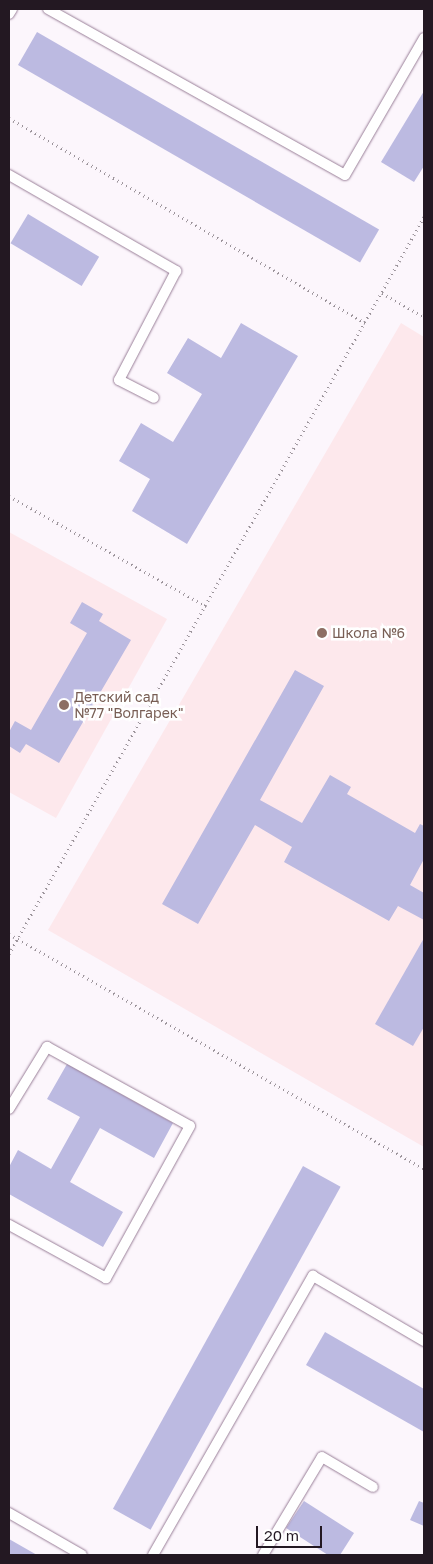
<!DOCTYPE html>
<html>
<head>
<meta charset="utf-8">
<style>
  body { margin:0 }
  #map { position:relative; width:433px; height:1564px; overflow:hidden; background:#fcf6fc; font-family:"Golos Text",sans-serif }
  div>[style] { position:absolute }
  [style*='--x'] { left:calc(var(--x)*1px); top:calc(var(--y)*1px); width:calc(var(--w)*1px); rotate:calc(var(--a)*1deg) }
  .education>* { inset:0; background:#fde8ec }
  .building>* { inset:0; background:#bcbae1; transform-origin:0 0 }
  .path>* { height:3px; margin-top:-1.5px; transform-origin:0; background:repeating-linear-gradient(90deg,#9c949b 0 1px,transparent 0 5px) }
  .roads { filter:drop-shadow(0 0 1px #997f98) drop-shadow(0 0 1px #997f98) }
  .service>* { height:10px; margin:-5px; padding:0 5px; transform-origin:5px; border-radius:5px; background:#fff }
  .dots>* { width:14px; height:14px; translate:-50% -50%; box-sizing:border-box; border:2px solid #fff; border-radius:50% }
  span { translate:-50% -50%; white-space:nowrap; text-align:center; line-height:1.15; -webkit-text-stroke:5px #fff; paint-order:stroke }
  .education-label { font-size:14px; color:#785e54 }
  .left { translate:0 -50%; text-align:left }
  .frame { position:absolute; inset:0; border:10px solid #231822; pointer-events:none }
  .scale { position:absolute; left:256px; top:1526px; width:66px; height:22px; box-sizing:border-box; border:2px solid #231822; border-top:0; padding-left:6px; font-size:15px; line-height:18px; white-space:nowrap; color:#231822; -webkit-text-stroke:4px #fff; paint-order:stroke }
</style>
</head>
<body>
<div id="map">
  <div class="education">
    <i style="clip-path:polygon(401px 323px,424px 337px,424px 1147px,48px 930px)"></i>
    <i style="clip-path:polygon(9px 532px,167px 619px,56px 818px,9px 792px)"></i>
  </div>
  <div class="building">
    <i style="left:37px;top:32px;width:395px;height:38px;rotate:30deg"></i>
    <i style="clip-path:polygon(424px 91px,424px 166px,414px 182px,381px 162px)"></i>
    <i style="left:28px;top:214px;width:83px;height:34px;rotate:31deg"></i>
    <i style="clip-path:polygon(241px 323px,298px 356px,187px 544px,132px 511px,150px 479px,119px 461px,141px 423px,173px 442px,202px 394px,167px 373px,188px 338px,221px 358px)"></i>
    <i style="clip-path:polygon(82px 602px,103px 614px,99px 621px,131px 640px,59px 763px,26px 744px,20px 753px,9px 746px,9px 732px,15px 721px,31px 730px,87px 633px,70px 623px)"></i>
    <i style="clip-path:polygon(295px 670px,324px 686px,260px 800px,302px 823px,330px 775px,351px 787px,347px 794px,415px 833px,420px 824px,424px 826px,424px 859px,410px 885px,424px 893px,424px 920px,398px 906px,389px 921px,284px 862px,292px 847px,255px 825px,198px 924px,162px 904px)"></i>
    <i style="clip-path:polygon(424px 938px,424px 1027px,413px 1046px,375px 1024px)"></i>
    <i style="clip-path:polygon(67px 1064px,173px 1123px,154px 1158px,100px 1128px,70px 1182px,123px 1212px,103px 1247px,9px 1194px,9px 1167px,18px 1150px,51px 1169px,80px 1117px,47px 1099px)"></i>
    <i style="left:303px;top:1166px;width:43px;height:392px;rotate:29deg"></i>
    <i style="clip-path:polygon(325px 1332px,424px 1389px,424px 1432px,306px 1365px)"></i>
    <i style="clip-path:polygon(304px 1501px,354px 1533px,340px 1555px,328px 1555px,286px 1528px)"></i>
    <i style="clip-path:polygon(419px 1501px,424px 1503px,424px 1526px,410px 1520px)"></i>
    <i style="clip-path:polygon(9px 1539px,37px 1555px,9px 1555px)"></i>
  </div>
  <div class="path">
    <i style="--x:9;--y:118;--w:411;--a:29.9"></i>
    <i style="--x:382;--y:293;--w:48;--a:29.7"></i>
    <i style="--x:9;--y:496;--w:226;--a:29.2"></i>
    <i style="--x:9;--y:934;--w:477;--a:29.5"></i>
    <i style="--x:9;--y:954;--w:846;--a:-60.62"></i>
  </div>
  <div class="roads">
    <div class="service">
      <i style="--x:48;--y:9;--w:340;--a:29.2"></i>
      <i style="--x:345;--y:175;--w:158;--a:-60"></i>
      <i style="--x:9;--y:14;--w:6;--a:-59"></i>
      <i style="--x:9;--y:175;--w:193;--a:29.9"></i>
      <i style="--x:176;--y:271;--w:123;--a:117.6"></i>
      <i style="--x:119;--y:380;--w:39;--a:27"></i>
      <i style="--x:9;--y:1109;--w:73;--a:-58.5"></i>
      <i style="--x:47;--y:1047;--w:163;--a:28.9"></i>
      <i style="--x:190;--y:1126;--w:174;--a:118.9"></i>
      <i style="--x:106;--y:1278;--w:111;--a:-151.3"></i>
      <i style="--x:9;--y:1513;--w:84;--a:29.9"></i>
      <i style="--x:153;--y:1555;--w:322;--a:-60.2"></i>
      <i style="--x:313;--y:1276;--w:129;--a:30.4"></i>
      <i style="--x:263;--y:1555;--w:114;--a:-59"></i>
      <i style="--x:322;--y:1457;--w:59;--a:30.5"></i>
    </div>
  </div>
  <div class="dots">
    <i style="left:322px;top:633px;background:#8d6e63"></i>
    <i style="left:64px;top:705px;background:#8d6e63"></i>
  </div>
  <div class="education-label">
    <span class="left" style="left:332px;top:633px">Школа №6</span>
    <span class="left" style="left:74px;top:705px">Детский сад<br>№77 "Волгарек"</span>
  </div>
  <div class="frame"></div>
  <div class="scale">20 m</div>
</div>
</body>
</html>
